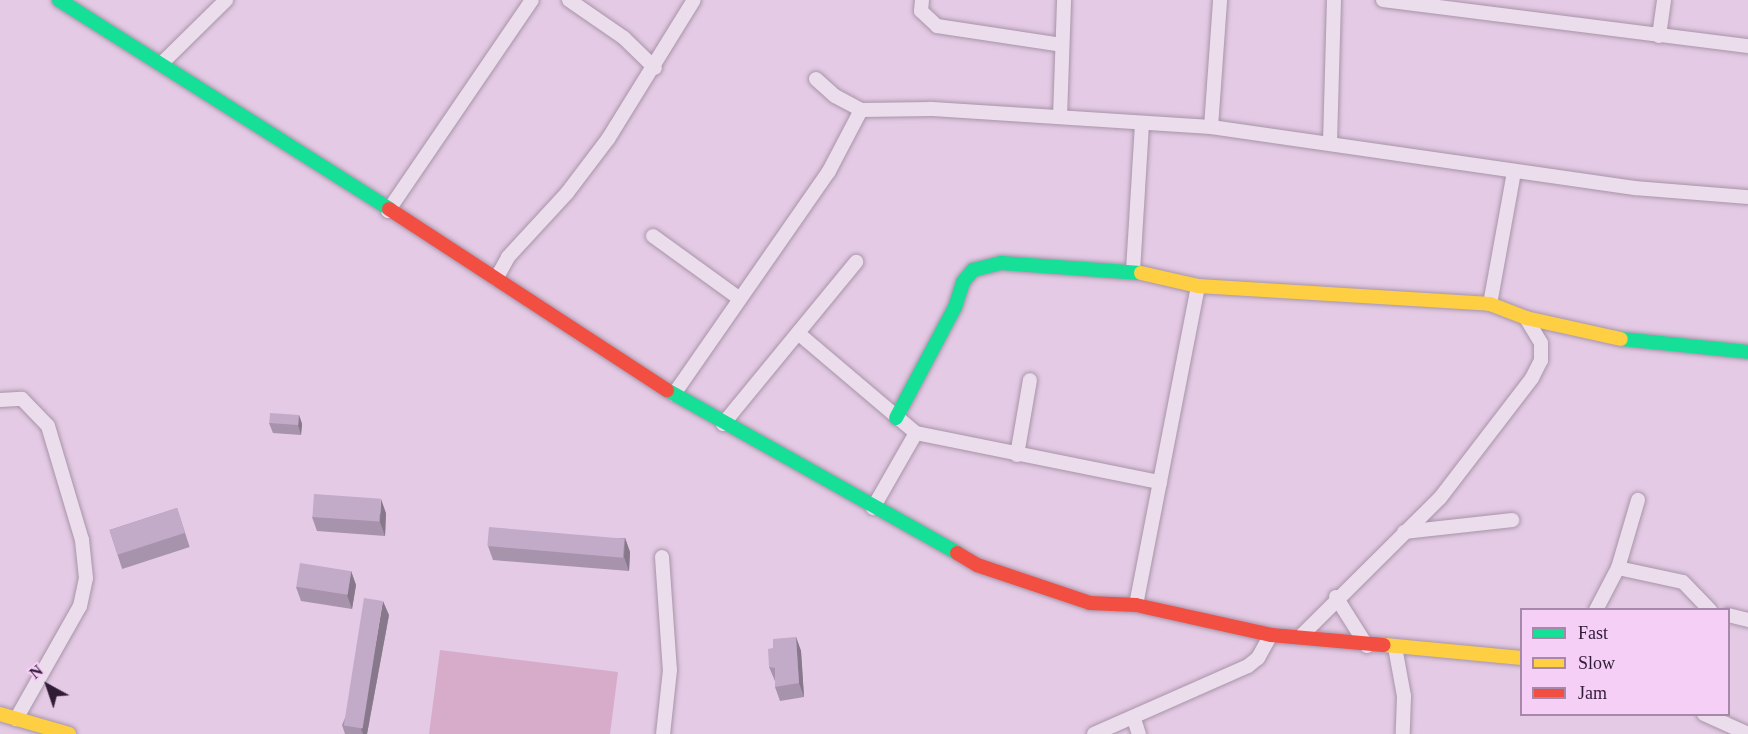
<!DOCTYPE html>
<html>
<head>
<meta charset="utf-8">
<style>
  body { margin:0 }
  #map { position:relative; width:1748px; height:734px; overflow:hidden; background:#e4cae4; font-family:"Times New Roman",serif }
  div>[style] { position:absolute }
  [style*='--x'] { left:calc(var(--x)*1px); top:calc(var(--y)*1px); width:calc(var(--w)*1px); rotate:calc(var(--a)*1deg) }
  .green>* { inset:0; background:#d7accb }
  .roads { filter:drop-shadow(0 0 2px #a794a9) drop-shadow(0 0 2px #a794a9) }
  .street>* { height:14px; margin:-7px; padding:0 7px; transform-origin:7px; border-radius:7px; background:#ecddec }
  .fast>* { height:14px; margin:-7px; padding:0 7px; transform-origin:7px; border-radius:7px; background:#16e098 }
  .slow>* { height:14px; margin:-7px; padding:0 7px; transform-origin:7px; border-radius:7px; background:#ffcf43 }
  .jam>* { height:14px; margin:-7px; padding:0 7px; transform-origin:7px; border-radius:7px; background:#f24e42 }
  .wall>* { inset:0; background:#a793ac; transform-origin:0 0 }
  .shaded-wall>* { inset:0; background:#88788c }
  .building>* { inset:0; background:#c2abc8; transform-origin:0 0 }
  span { translate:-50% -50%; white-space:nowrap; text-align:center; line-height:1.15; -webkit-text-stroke:4.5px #f6cff6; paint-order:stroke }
  .legend { position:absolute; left:1520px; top:608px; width:210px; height:108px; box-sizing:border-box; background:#f6cff6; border:2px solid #a787aa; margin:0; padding:8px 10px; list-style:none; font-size:18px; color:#311c38 }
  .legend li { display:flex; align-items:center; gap:12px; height:30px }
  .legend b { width:30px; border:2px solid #a787aa }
  .north { position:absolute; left:18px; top:656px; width:60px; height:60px; -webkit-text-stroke:4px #f6cff6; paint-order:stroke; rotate:320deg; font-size:16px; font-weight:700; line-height:24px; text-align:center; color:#311c38 }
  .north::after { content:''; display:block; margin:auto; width:21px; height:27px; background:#311c38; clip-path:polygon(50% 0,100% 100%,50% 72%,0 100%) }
</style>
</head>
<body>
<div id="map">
  <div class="green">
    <div style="clip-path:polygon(440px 650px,618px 672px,610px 734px,429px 734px)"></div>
  </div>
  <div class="roads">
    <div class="street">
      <div style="--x:569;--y:0;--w:67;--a:34.6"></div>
      <div style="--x:624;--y:38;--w:43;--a:44.1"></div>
      <div style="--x:922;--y:0;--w:11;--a:95"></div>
      <div style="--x:921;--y:11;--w:22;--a:43"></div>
      <div style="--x:937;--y:26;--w:126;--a:8.6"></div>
      <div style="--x:1383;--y:0;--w:368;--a:7.2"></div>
      <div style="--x:1659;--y:36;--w:36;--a:-82"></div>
      <div style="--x:162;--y:63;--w:90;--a:-44.5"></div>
      <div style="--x:816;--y:79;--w:25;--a:42"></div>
      <div style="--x:835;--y:96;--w:30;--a:28"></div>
      <div style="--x:861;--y:110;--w:71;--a:-0.8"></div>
      <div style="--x:932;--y:109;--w:280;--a:3.7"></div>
      <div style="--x:1211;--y:127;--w:428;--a:8.2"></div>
      <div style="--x:1635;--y:188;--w:113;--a:4.6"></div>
      <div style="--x:1060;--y:117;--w:117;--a:-88"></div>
      <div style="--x:1211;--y:127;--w:127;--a:-85.9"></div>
      <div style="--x:1330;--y:143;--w:143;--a:-88.4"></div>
      <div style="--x:388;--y:211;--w:255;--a:-55.7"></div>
      <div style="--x:653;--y:236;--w:107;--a:35.9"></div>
      <div style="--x:1133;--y:271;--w:148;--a:-86.5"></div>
      <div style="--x:496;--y:279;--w:25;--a:-61"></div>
      <div style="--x:508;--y:257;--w:87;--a:-47.3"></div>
      <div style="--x:567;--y:193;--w:68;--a:-52.8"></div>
      <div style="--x:608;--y:139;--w:163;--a:-58.3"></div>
      <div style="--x:1490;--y:304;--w:134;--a:-79.7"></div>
      <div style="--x:798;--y:333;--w:155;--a:40.3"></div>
      <div style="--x:916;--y:433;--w:249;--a:11.4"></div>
      <div style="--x:674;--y:394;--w:272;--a:-55.2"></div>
      <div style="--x:829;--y:171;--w:69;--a:-62.3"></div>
      <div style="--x:0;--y:400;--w:22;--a:-3"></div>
      <div style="--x:22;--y:399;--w:37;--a:46"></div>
      <div style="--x:48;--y:426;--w:119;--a:73.4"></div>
      <div style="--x:82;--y:540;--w:38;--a:84"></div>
      <div style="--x:86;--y:578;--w:29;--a:102"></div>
      <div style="--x:80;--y:606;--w:130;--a:119.5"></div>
      <div style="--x:723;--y:424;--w:210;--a:-50.6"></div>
      <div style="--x:1017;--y:455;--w:76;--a:-80.2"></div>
      <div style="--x:873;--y:508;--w:86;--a:-60.2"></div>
      <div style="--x:1404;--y:532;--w:109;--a:-6.3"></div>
      <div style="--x:662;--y:557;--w:113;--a:86"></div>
      <div style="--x:670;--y:670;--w:64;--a:96.2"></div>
      <div style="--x:1618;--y:568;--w:66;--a:12.2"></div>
      <div style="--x:1683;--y:582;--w:39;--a:46"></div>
      <div style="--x:1336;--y:597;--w:58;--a:57.7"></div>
      <div style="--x:1136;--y:605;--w:325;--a:-79"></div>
      <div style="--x:1596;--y:610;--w:47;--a:-62.4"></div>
      <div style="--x:1618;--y:568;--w:71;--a:-73.6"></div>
      <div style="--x:1728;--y:615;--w:21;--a:14"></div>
      <div style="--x:1302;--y:635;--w:194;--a:-44.8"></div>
      <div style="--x:1440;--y:498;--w:151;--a:-52.5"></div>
      <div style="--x:1532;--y:378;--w:20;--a:-63"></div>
      <div style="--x:1541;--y:360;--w:17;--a:-90"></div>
      <div style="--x:1541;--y:343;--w:29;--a:-121"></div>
      <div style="--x:1395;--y:647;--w:50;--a:79.6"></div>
      <div style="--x:1404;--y:696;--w:38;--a:92"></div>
      <div style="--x:1704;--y:714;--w:48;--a:24.4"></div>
      <div style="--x:1134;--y:719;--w:16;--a:72"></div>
      <div style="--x:1094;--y:734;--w:168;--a:-23.8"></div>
      <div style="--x:1248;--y:666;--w:13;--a:-39"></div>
      <div style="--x:1258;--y:658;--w:26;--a:-61"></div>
    </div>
    <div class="fast">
      <div style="--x:59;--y:0;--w:391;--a:32.3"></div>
      <div style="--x:1621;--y:339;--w:128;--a:5.8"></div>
      <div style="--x:667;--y:390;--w:333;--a:29.3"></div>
      <div style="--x:896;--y:418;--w:126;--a:-62"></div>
      <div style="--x:955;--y:307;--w:26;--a:-72"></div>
      <div style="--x:963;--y:282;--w:16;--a:-50"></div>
      <div style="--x:973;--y:270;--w:29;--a:-14"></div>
      <div style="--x:1001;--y:263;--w:140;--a:4.1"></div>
    </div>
    <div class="slow">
      <div style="--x:1141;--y:273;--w:58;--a:12.8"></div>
      <div style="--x:1198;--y:286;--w:293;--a:3.5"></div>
      <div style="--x:1490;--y:304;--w:39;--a:21"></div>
      <div style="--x:1526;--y:318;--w:97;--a:12.5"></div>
      <div style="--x:1384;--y:645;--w:139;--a:5.4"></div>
      <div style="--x:0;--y:714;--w:72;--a:16.2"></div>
    </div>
    <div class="jam">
      <div style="--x:389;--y:209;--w:332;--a:33.1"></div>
      <div style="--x:957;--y:553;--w:23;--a:31"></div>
      <div style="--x:977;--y:565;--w:119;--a:18.6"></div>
      <div style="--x:1090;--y:603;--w:46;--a:2.5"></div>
      <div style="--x:1136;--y:605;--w:138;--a:12.5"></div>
      <div style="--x:1271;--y:635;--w:113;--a:5.1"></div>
    </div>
  </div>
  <div class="wall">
    <div style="clip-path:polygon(299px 415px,302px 424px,301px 435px,273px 433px,269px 423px)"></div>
    <div style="left:177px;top:508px;width:41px;height:71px;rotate:72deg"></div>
    <div style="clip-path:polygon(386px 513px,385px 536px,317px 531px,312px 517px)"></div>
    <div style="clip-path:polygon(625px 538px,630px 552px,629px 571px,493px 560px,488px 546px)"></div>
    <div style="clip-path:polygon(351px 571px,356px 585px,352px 609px,301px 601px,296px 587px)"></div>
    <div style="clip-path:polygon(389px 615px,367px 734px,345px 734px,342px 725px)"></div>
    <div style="clip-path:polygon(796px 637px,801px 651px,804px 697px,780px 701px,775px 687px,775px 681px,769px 667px)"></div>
  </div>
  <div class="shaded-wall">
    <div style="clip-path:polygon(299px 415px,302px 424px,301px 435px,298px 425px)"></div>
    <div style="clip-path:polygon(381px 499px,386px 513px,385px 536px,380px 522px)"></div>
    <div style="clip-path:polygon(625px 538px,630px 552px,629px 571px,624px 557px)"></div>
    <div style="clip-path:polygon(351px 571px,356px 585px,352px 609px,347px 595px)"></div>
    <div style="clip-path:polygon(383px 601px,389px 615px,367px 734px,363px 734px,361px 729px)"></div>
    <div style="clip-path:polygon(796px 637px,801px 651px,804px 697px,799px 683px)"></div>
  </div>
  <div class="building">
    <div style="left:270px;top:413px;width:29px;height:10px;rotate:4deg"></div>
    <div style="left:314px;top:494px;width:67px;height:23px;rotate:4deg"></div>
    <div style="left:177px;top:508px;width:26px;height:71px;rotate:72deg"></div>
    <div style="left:489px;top:527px;width:136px;height:19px;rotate:5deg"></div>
    <div style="left:300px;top:563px;width:52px;height:24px;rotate:9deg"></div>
    <div style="left:364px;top:598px;width:19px;height:129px;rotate:9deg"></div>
    <div style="clip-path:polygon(796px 637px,799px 683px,775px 687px,775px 668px,769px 667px,768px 649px,773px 648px,773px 639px)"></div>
  </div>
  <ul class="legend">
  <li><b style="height:8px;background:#16e098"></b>Fast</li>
  <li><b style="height:8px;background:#ffcf43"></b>Slow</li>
  <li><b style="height:8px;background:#f24e42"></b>Jam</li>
  </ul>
  <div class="north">N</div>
</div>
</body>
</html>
